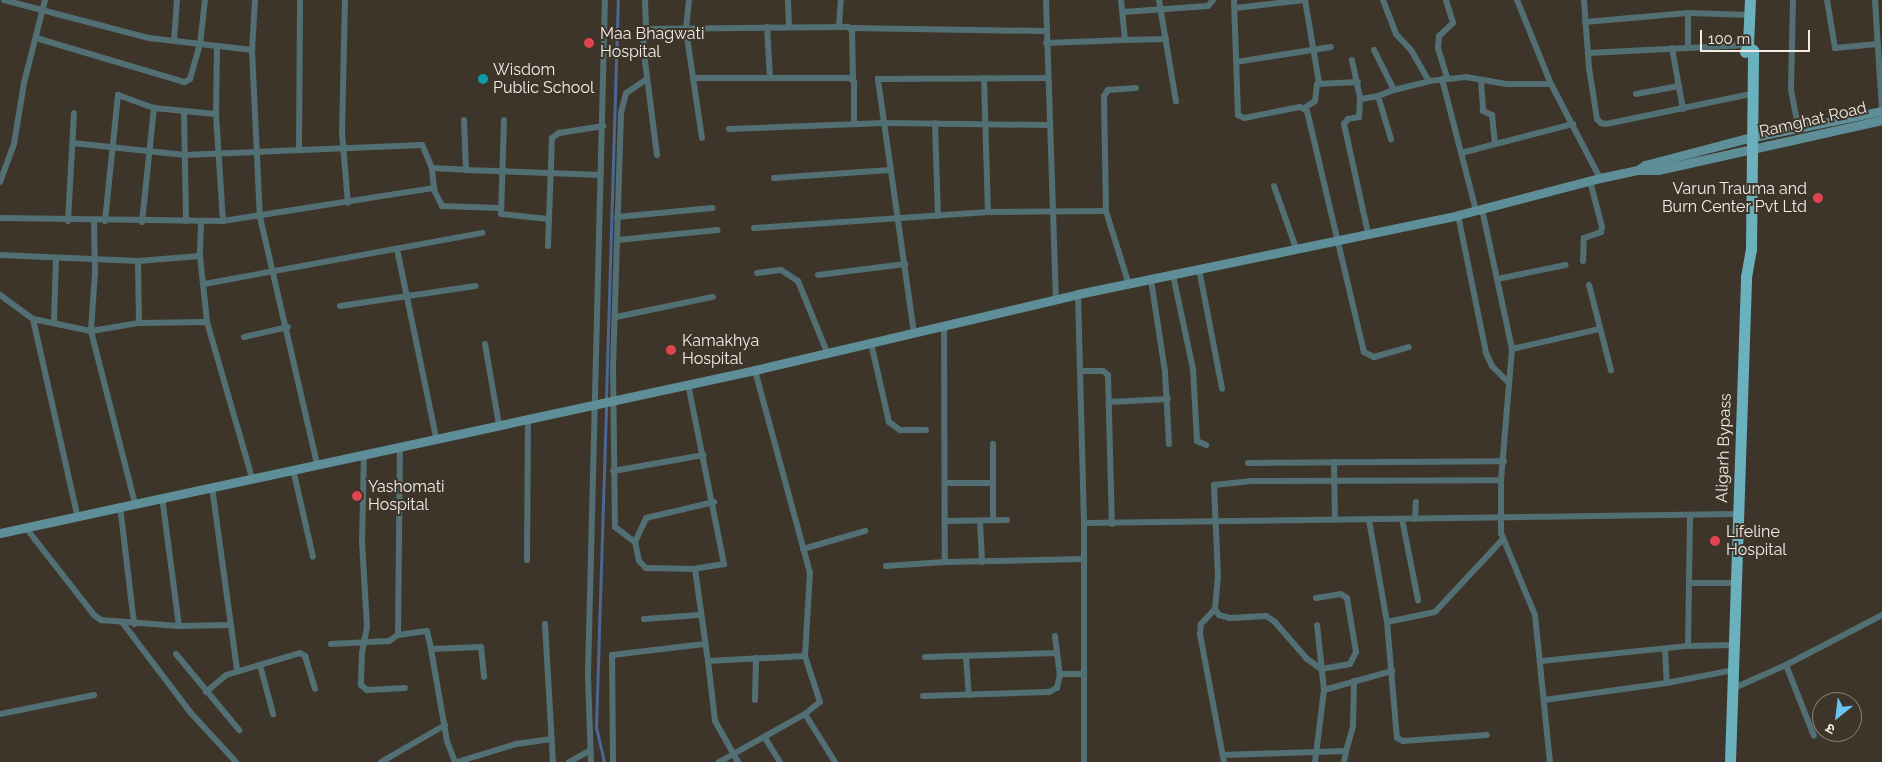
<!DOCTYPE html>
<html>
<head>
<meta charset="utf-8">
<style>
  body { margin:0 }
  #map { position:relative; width:1882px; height:762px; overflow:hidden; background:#3e352a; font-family:Raleway,"Noto Sans Devanagari",sans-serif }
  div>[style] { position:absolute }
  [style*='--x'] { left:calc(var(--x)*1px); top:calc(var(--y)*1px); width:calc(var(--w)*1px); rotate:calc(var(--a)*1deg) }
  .stream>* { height:2.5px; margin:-1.25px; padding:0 1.25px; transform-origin:1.25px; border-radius:1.25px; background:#4a6893 }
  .minor>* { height:6px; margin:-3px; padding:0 3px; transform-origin:3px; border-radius:3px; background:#526f74 }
  .secondary>* { height:9px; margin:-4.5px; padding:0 4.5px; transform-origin:4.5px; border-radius:4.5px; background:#5e8e97 }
  .trunk>* { height:11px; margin:-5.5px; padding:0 5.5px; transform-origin:5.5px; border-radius:5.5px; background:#6ab1bd }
  .dots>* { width:14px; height:14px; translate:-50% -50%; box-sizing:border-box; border:2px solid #3e352a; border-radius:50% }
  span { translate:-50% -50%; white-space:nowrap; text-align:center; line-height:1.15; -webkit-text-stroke:4px #3e352a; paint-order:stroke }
  .poi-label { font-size:16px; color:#f3ede6 }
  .left { translate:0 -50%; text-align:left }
  .right { translate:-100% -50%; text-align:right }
  .street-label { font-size:16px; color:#f3ede6 }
  .north { position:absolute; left:1812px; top:692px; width:50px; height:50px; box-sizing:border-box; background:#3e352a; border:1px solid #867f75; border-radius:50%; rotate:209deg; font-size:14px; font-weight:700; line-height:20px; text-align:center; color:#f3ede6 }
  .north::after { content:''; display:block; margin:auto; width:18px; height:22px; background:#6bc3f2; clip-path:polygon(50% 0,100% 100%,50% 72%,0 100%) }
  .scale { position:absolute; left:1700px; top:30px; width:110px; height:22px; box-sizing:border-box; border:2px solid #f3ede6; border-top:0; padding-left:6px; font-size:15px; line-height:18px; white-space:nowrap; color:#f3ede6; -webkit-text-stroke:4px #3e352a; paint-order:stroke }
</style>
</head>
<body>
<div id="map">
  <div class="stream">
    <div style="--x:606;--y:399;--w:399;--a:-88.3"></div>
    <div style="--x:604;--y:762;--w:36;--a:-103"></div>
    <div style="--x:596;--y:727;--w:323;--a:-88.2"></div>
  </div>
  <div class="minor">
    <div style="--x:4;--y:0;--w:150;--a:14.7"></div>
    <div style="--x:149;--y:38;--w:104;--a:6.6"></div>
    <div style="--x:255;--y:0;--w:50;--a:93.4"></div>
    <div style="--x:252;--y:50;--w:167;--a:87.3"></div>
    <div style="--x:260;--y:217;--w:253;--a:77"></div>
    <div style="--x:345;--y:0;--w:132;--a:91.3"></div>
    <div style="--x:342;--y:132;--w:71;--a:85.2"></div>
    <div style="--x:645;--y:0;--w:29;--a:88"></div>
    <div style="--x:689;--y:0;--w:30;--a:96"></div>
    <div style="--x:686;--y:30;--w:109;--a:81.6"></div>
    <div style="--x:788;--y:0;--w:27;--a:88"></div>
    <div style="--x:1046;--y:0;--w:301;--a:88.1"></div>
    <div style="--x:1159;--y:0;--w:103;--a:80.5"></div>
    <div style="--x:1234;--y:0;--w:115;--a:88"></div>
    <div style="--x:1238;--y:115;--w:7;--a:27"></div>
    <div style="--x:1244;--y:118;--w:57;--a:-11.1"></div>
    <div style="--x:1300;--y:107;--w:8;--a:30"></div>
    <div style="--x:1307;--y:111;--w:248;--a:76.7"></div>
    <div style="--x:1364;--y:352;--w:11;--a:27"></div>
    <div style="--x:1374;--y:357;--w:36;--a:-16"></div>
    <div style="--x:1305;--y:0;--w:84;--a:80.4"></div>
    <div style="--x:1383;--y:0;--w:36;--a:69"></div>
    <div style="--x:1396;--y:34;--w:22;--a:47"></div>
    <div style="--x:1411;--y:50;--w:36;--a:60"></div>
    <div style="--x:1429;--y:81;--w:37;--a:-6"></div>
    <div style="--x:1466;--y:77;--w:41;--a:9.9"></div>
    <div style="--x:1506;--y:84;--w:45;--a:0"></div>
    <div style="--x:1446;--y:0;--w:24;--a:73"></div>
    <div style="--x:1453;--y:23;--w:19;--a:137"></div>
    <div style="--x:1439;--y:36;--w:12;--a:95"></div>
    <div style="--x:1438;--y:48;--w:31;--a:73"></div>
    <div style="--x:1517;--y:0;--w:91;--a:68"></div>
    <div style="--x:1551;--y:84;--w:106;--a:62.5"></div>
    <div style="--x:1584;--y:0;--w:68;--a:85.8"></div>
    <div style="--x:1589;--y:68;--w:52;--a:81.1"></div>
    <div style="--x:1597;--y:119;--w:6;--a:45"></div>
    <div style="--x:1601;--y:123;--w:5;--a:11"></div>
    <div style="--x:1606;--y:124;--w:143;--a:-11.7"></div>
    <div style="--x:1793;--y:0;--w:90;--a:91.3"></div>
    <div style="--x:1791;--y:90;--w:42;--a:79"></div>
    <div style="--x:1827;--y:0;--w:49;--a:80.5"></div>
    <div style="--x:1835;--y:48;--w:43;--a:-5.3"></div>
    <div style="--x:1875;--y:0;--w:111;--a:86.4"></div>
    <div style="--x:1235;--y:8;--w:70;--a:-6.5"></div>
    <div style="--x:1123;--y:12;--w:85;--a:-4"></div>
    <div style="--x:1208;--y:6;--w:8;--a:-50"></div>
    <div style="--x:1585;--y:22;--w:103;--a:-5"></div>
    <div style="--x:839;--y:26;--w:26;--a:-86"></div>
    <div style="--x:767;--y:27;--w:51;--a:86.6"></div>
    <div style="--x:850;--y:28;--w:195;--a:0.9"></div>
    <div style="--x:36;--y:38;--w:155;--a:16.5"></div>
    <div style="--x:185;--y:82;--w:6;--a:-31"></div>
    <div style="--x:190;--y:79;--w:35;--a:-74"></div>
    <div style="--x:200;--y:45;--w:45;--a:-83.7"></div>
    <div style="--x:1125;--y:40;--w:41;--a:-1.4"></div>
    <div style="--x:174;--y:41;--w:41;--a:-85.8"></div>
    <div style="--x:1046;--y:43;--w:79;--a:-2.2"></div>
    <div style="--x:1125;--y:40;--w:40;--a:-95.7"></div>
    <div style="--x:217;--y:46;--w:68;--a:90.8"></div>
    <div style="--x:216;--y:114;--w:107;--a:86.3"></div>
    <div style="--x:1688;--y:47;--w:34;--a:-90"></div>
    <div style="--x:1688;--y:13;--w:62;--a:1.8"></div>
    <div style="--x:1672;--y:48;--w:62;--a:79.8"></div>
    <div style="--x:1374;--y:50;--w:45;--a:63.4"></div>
    <div style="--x:1394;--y:90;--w:36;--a:-14"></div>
    <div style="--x:1588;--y:53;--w:160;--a:-2.9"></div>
    <div style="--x:1352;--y:60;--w:40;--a:78"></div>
    <div style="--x:1360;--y:99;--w:18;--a:-9"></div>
    <div style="--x:1378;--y:96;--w:45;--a:73.2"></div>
    <div style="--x:1236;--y:62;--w:96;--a:-9"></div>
    <div style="--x:694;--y:78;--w:156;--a:0"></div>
    <div style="--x:850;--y:78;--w:6;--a:45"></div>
    <div style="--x:854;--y:82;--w:42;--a:90"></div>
    <div style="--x:984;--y:78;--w:134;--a:88.3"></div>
    <div style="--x:988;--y:212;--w:118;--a:-0.5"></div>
    <div style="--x:647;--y:79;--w:25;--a:146"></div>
    <div style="--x:626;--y:93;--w:21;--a:104"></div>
    <div style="--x:621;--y:113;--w:252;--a:91.8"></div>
    <div style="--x:613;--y:365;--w:162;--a:89.3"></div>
    <div style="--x:615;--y:527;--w:25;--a:37"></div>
    <div style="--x:635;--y:542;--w:19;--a:78"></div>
    <div style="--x:639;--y:561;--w:10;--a:45"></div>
    <div style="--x:646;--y:568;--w:49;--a:1.2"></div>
    <div style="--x:695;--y:569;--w:93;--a:82"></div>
    <div style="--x:708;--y:661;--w:97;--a:-3"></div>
    <div style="--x:1442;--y:79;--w:135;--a:75.5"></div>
    <div style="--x:1481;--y:80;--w:31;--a:86"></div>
    <div style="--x:1483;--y:111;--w:10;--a:24"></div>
    <div style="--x:1492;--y:115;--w:29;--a:84"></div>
    <div style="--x:1636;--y:94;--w:44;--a:-10.5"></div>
    <div style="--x:1378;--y:96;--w:17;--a:-21"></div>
    <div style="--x:1360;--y:99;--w:18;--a:93"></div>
    <div style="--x:1359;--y:117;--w:11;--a:170"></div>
    <div style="--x:1348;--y:119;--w:6;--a:129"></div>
    <div style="--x:1344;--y:124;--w:112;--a:77.6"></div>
    <div style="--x:1304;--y:108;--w:13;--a:-32"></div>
    <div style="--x:1315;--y:101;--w:17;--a:-83"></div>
    <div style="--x:1317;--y:84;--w:41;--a:-2.8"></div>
    <div style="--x:184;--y:113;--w:108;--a:88.9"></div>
    <div style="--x:464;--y:120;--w:50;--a:87.7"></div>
    <div style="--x:466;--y:170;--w:135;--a:2.1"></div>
    <div style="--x:504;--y:120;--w:94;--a:91.8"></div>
    <div style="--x:501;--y:214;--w:48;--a:5.9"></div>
    <div style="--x:935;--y:123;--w:93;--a:88.2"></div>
    <div style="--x:729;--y:129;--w:155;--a:-2.2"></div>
    <div style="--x:884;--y:123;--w:165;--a:0.7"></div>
    <div style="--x:299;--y:149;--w:149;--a:-89.6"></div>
    <div style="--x:1461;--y:153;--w:116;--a:-14.5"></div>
    <div style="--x:657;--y:155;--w:110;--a:-97.3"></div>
    <div style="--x:643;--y:46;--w:17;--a:-80"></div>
    <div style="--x:646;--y:29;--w:202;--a:-0.6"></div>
    <div style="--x:848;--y:27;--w:6;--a:45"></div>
    <div style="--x:852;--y:31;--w:49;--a:88.8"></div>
    <div style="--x:432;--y:168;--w:34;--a:3"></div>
    <div style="--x:774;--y:178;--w:116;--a:-3.9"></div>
    <div style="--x:0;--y:182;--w:40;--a:-69.8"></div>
    <div style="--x:14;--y:144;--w:62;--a:-80.7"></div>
    <div style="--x:24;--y:83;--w:86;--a:-75.8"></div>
    <div style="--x:1274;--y:186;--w:66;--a:70.5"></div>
    <div style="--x:434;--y:190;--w:18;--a:63"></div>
    <div style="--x:442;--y:206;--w:58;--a:2"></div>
    <div style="--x:1482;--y:209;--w:143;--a:77.9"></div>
    <div style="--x:1512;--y:349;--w:89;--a:-12.9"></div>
    <div style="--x:1458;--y:215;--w:141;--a:78.5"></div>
    <div style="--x:1486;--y:353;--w:14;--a:65"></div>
    <div style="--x:1492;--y:366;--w:23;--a:45"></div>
    <div style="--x:617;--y:217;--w:96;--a:-5.4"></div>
    <div style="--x:0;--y:218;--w:223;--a:0.8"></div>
    <div style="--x:223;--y:221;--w:214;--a:-8.9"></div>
    <div style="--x:434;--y:188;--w:20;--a:-96"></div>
    <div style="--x:432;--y:168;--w:25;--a:-113"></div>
    <div style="--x:422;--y:145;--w:237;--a:177.6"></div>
    <div style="--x:185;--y:155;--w:113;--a:-173.9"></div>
    <div style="--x:68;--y:221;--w:108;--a:-86.8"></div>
    <div style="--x:94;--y:221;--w:51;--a:88.9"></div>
    <div style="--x:95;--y:272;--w:59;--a:93.9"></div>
    <div style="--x:91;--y:331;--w:178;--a:75.7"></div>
    <div style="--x:105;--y:221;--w:127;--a:-84.1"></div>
    <div style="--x:118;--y:95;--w:38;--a:20"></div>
    <div style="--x:154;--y:108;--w:62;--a:5.5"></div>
    <div style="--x:142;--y:222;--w:115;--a:-84"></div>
    <div style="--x:201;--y:222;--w:34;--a:92"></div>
    <div style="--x:200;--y:256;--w:66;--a:83.9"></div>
    <div style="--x:207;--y:322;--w:162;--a:73.9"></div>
    <div style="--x:754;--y:228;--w:235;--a:-3.9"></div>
    <div style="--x:617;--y:240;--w:101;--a:-5.7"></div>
    <div style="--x:548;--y:246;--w:108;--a:-87.9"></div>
    <div style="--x:552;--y:138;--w:9;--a:-36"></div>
    <div style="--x:559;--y:133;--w:45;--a:-9"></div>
    <div style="--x:397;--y:249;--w:193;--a:78.3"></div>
    <div style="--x:0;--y:255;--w:138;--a:2.5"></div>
    <div style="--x:138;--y:261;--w:62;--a:-4.6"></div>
    <div style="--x:138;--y:261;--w:62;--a:89.1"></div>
    <div style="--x:1583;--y:261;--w:23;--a:-88"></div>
    <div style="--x:1584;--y:238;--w:18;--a:-19"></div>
    <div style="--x:1601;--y:232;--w:5;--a:-79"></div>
    <div style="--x:1602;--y:227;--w:48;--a:-104.6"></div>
    <div style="--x:1199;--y:269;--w:122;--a:79.1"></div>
    <div style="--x:757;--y:273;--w:24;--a:-7"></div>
    <div style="--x:781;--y:270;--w:20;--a:33"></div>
    <div style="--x:798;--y:281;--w:77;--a:67.8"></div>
    <div style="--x:818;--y:275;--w:88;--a:-7.2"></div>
    <div style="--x:1173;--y:275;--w:96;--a:78"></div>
    <div style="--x:1193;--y:369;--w:72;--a:86.8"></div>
    <div style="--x:1197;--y:441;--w:10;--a:24"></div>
    <div style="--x:1497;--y:279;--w:70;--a:-11.5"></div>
    <div style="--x:1151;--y:280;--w:93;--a:81.3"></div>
    <div style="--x:1165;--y:372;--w:72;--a:86.8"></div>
    <div style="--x:204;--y:284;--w:283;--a:-10.4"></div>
    <div style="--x:1129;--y:285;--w:77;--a:-107.3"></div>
    <div style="--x:1106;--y:211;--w:115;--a:-91"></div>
    <div style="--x:1104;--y:96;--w:7;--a:-56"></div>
    <div style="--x:1108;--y:90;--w:28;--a:-4"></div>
    <div style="--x:1589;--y:285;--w:88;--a:75.5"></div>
    <div style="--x:1078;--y:294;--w:229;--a:88.5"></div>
    <div style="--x:1084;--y:523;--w:239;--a:90"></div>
    <div style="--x:0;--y:295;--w:41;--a:36"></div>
    <div style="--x:33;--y:319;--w:200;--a:77.3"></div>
    <div style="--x:340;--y:306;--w:137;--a:-8.4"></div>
    <div style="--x:616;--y:317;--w:99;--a:-11.7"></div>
    <div style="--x:33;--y:319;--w:59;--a:11.7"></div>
    <div style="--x:91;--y:331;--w:49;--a:-9.5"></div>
    <div style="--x:139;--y:323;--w:68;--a:-0.8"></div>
    <div style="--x:54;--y:322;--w:64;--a:-88.2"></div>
    <div style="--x:944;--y:327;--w:235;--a:89.8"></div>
    <div style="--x:914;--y:333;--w:257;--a:-98.1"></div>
    <div style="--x:878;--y:79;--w:169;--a:-0.3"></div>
    <div style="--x:244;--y:337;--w:45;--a:-12.8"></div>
    <div style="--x:871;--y:343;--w:81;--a:77.2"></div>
    <div style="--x:889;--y:422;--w:14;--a:36"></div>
    <div style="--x:900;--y:430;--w:26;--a:0"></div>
    <div style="--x:485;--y:344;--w:82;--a:80.2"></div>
    <div style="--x:1512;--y:349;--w:131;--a:94.8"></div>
    <div style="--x:1501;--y:480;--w:53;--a:90"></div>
    <div style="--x:1501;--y:533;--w:89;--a:67.5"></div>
    <div style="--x:1535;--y:615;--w:148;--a:84.2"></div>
    <div style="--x:1080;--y:371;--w:23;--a:0"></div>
    <div style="--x:1103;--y:371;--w:6;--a:39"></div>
    <div style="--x:1108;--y:375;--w:149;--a:88.5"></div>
    <div style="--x:688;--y:384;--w:184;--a:78.7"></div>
    <div style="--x:724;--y:564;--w:30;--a:171"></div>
    <div style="--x:1109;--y:402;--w:59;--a:-2.9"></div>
    <div style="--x:364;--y:454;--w:88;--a:91.3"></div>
    <div style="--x:362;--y:542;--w:85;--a:86.6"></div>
    <div style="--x:367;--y:627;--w:25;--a:101"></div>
    <div style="--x:362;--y:652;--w:33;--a:92"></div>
    <div style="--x:361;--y:685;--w:8;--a:40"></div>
    <div style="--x:367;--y:690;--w:38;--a:-3"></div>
    <div style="--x:1334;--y:462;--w:58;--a:89"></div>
    <div style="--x:1248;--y:463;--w:256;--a:-0.4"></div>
    <div style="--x:293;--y:469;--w:90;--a:77.2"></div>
    <div style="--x:613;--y:471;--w:92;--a:-10"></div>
    <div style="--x:945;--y:483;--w:48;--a:0"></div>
    <div style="--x:212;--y:487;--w:185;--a:82.2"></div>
    <div style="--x:162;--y:497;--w:130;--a:82.5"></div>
    <div style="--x:120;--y:506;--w:119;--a:83.2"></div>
    <div style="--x:1402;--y:519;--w:83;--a:78.8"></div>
    <div style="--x:1415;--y:519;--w:17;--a:-87"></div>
    <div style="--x:993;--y:520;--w:76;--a:-90"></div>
    <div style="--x:1369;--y:520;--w:104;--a:80"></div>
    <div style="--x:1387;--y:622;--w:116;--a:85.1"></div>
    <div style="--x:1397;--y:738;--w:7;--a:27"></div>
    <div style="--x:1403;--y:741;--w:84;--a:-4.1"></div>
    <div style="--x:945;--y:521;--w:62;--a:-0.9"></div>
    <div style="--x:980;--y:521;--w:41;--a:87.2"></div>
    <div style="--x:1084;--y:523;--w:654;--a:-0.79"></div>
    <div style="--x:26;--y:528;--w:110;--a:52"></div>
    <div style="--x:94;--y:615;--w:9;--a:36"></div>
    <div style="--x:101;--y:620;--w:78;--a:4.4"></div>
    <div style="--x:179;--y:626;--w:50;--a:-1.1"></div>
    <div style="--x:635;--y:542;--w:26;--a:-65"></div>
    <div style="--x:646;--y:518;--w:70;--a:-13.2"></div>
    <div style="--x:803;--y:549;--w:65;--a:-16.2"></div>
    <div style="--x:527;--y:560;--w:141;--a:-89.6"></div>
    <div style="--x:886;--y:566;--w:59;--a:-3.9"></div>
    <div style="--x:945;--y:562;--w:138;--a:-1.2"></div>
    <div style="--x:1690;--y:583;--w:46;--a:0"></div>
    <div style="--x:1316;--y:598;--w:25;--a:-9"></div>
    <div style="--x:1341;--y:594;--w:7;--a:34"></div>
    <div style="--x:1347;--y:598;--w:55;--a:80.5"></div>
    <div style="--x:1356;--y:652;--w:13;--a:117"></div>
    <div style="--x:1350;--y:664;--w:29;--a:170"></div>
    <div style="--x:1321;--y:669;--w:17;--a:-144"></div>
    <div style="--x:1307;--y:659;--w:49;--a:-130.9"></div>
    <div style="--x:1275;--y:622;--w:11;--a:-146"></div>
    <div style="--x:1266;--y:616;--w:36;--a:177"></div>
    <div style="--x:1230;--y:618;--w:11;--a:-165"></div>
    <div style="--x:1219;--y:615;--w:7;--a:-124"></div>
    <div style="--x:1215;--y:609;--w:33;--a:-85"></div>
    <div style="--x:1218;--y:576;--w:91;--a:-92.5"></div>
    <div style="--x:1214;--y:485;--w:38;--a:-6"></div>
    <div style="--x:1252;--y:481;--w:249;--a:-0.2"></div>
    <div style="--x:1215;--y:609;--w:21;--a:133"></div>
    <div style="--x:1201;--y:624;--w:10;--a:96"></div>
    <div style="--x:1200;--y:634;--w:130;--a:79.4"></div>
    <div style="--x:644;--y:619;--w:55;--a:-4.2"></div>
    <div style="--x:122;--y:622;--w:113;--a:52.9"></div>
    <div style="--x:190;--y:712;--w:68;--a:47.4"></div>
    <div style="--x:1387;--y:622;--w:49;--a:-11.8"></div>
    <div style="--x:1435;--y:612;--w:100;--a:-47"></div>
    <div style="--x:545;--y:624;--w:138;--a:86.7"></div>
    <div style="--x:398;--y:635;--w:188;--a:-89.4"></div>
    <div style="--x:1055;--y:636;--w:38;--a:83"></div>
    <div style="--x:331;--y:644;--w:58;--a:-3"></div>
    <div style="--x:389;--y:641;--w:11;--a:-34"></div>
    <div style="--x:398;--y:635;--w:29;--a:-8"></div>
    <div style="--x:427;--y:631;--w:18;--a:77"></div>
    <div style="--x:1688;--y:646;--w:131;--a:-89.1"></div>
    <div style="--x:1665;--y:650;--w:33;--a:87"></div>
    <div style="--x:176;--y:654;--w:99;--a:50.3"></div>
    <div style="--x:966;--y:656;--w:39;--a:86"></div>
    <div style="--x:925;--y:657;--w:132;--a:-1.7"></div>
    <div style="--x:708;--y:661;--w:60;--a:83.3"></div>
    <div style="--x:715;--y:721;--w:47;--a:60.7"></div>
    <div style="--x:1542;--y:661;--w:147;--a:-5.9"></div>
    <div style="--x:1688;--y:646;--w:46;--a:-1.2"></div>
    <div style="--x:260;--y:665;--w:51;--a:75.1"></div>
    <div style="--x:1786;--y:665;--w:76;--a:68.5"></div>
    <div style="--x:1732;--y:689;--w:59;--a:-24"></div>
    <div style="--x:1786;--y:665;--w:108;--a:-27.5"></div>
    <div style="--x:1324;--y:690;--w:71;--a:-15.6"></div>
    <div style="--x:206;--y:692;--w:26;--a:-40"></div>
    <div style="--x:226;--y:675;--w:77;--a:-16.6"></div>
    <div style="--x:300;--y:653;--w:6;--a:31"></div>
    <div style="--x:305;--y:656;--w:34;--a:73"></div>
    <div style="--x:923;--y:696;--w:126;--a:-1.8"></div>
    <div style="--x:1049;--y:692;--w:9;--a:-27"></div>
    <div style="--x:1057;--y:688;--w:14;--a:-78"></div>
    <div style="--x:1060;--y:674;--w:24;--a:0"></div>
    <div style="--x:755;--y:700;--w:42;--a:-88.6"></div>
    <div style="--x:1544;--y:700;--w:124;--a:-7.9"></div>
    <div style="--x:1667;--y:683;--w:67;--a:-11.1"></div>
    <div style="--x:0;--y:714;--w:96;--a:-11.4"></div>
    <div style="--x:805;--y:714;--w:57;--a:58"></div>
    <div style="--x:765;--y:738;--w:28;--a:58"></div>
    <div style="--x:1346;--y:751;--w:26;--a:-74"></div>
    <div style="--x:1353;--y:726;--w:45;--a:-88.7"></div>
    <div style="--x:1223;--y:755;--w:123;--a:-1.9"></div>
    <div style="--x:1346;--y:751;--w:11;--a:100"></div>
    <div style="--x:381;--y:762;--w:74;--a:-30"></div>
    <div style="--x:455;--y:762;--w:22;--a:-111"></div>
    <div style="--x:447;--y:741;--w:93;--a:-99.9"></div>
    <div style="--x:431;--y:649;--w:50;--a:-2.3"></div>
    <div style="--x:481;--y:647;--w:30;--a:84"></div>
    <div style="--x:457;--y:762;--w:62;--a:-17"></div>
    <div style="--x:516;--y:744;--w:34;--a:-8"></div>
    <div style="--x:569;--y:762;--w:23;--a:-29"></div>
    <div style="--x:591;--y:762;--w:88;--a:-92"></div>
    <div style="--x:588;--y:674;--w:674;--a:-88.56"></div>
    <div style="--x:613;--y:762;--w:107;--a:-90.5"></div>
    <div style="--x:612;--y:655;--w:93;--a:-6.8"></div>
    <div style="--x:719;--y:762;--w:98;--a:-29.2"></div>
    <div style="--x:805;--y:714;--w:19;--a:-39"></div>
    <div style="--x:820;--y:702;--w:48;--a:-108.1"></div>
    <div style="--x:805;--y:656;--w:83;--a:-86.6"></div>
    <div style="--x:810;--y:573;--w:210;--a:-105.2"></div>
    <div style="--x:1315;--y:762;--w:73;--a:-82.9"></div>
    <div style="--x:1324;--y:690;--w:65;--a:-96.1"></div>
  </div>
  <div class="secondary">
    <div style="--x:1638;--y:170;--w:9;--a:-36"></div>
    <div style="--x:1645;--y:165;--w:102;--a:-14.7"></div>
    <div style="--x:1744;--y:139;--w:141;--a:-11.5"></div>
    <div style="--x:0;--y:533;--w:772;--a:-12.18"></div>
    <div style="--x:755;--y:370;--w:332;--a:-13.2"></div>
    <div style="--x:1078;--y:294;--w:388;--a:-11.7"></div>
    <div style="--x:1458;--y:215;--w:147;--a:-14.6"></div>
    <div style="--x:1600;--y:178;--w:39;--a:-12"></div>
    <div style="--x:1638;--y:170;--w:20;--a:0"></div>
    <div style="--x:1658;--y:170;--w:230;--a:-12.6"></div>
  </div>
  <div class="trunk">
    <div style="--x:1745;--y:52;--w:8;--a:-67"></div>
    <div style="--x:1748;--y:45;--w:45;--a:-87.5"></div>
    <div style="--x:1730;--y:762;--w:485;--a:-88.1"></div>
    <div style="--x:1746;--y:277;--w:28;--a:-80"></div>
    <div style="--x:1751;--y:249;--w:199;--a:-89.4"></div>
    <div style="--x:1753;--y:50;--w:6;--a:-149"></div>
  </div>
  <div class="dots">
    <div style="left:589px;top:43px;background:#e0444e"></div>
    <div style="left:483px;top:79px;background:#0f9aa8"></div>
    <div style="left:1818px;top:198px;background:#e0444e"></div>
    <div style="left:671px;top:350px;background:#e0444e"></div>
    <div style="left:357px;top:496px;background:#e0444e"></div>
    <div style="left:1715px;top:541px;background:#e0444e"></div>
  </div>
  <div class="poi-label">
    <span class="left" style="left:600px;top:43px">Maa Bhagwati<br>Hospital</span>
    <span class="left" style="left:493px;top:79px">Wisdom<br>Public School</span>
    <span class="right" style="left:1807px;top:198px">Varun Trauma and<br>Burn Center Pvt Ltd</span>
    <span class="left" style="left:682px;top:350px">Kamakhya<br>Hospital</span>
    <span class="left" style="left:368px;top:496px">Yashomati<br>Hospital</span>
    <span class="left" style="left:1726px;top:541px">Lifeline<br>Hospital</span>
  </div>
  <div class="street-label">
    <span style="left:1813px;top:120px;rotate:-13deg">Ramghat Road</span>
    <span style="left:1724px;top:448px;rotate:-88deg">Aligarh Bypass</span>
  </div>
  <div class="north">उ</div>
  <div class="scale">100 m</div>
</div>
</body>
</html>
